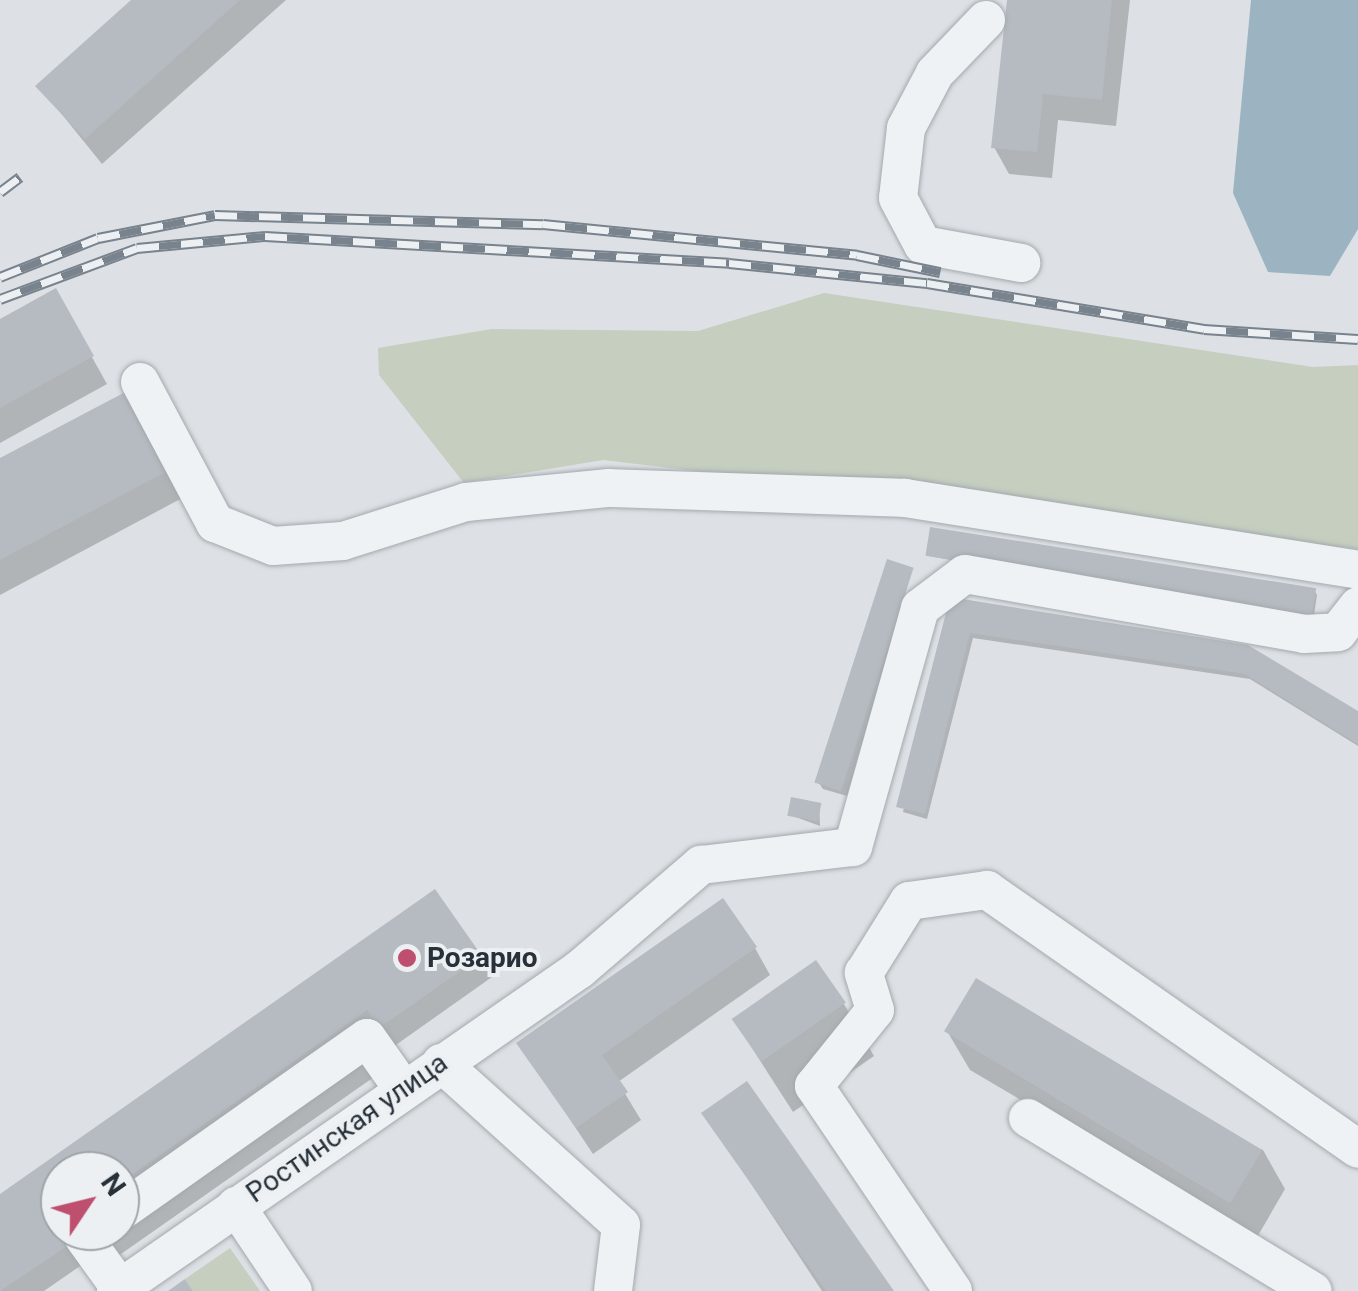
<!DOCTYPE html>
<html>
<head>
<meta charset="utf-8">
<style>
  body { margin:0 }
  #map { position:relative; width:1358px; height:1291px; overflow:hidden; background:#dde1e5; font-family:Roboto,sans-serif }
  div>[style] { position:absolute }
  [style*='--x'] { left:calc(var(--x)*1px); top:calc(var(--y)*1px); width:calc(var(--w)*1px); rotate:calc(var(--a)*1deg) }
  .green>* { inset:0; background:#c5cebf }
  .water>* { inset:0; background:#9cb3c2 }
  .shadow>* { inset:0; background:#0003 }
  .building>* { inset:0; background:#b5bbc1; transform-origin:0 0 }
  .roads { filter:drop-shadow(0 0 2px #a3a9ae) drop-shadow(0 0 2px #a3a9ae) }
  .minor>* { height:38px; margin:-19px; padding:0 19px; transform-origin:19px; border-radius:19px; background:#eff2f4 }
  .rail>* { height:11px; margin-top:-5.5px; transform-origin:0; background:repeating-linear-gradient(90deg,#ecf0f3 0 22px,#79838d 0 44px); box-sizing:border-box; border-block:2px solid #79838d }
  .dots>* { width:28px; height:28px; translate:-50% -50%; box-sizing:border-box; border:5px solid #ecf0f3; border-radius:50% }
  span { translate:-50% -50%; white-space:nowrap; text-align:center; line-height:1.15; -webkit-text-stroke:8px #ecf0f3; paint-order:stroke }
  .poi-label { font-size:28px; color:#28313a; font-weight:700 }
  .left { translate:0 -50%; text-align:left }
  .street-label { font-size:28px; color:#28313a }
  .north { position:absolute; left:40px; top:1151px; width:100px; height:100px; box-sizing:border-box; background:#ecf0f3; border:2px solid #9ea4a9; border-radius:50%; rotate:55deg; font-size:28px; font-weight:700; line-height:40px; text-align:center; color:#28313a }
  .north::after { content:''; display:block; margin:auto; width:35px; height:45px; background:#be4f6e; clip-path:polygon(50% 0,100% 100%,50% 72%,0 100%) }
</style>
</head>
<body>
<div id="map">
  <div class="green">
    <div style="clip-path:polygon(824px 293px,1313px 367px,1358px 365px,1358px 549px,603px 460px,464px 483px,379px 375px,378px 348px,492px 329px,698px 331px)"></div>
    <div style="clip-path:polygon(230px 1248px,260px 1291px,193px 1291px,185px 1279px)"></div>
  </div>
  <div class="water">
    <div style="clip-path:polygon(1251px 0,1358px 0,1358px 229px,1330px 276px,1268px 272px,1233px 193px)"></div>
  </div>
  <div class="shadow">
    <div style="clip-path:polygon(134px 0,286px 0,102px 164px,39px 86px)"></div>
    <div style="clip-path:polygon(1009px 0,1130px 0,1116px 126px,1058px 120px,1052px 178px,1009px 174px,994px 147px)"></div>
    <div style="clip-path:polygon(55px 291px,107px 384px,0 443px,0 322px)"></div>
    <div style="clip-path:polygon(146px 419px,186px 496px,0 595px,0 461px)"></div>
    <div style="clip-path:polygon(928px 556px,1314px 590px,1317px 595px,1313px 622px)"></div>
    <div style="clip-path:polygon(912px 570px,847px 796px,823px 789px,819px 783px)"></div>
    <div style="clip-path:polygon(952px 599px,1247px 647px,1358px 714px,1358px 746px,1250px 679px,973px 638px,927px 819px,903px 812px)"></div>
    <div style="clip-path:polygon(819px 805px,820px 826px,790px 815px)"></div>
    <div style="clip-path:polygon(evenodd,435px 892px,492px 977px,393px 1047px,371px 1023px,394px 1063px,91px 1275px,83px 1264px,44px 1291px,0 1291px,0 1197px,435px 892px,60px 1171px,120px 1171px,120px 1231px,60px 1231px,60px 1171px)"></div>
    <div style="clip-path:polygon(755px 948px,770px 975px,618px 1082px,641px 1120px,593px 1154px,519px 1043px)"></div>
    <div style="clip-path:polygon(844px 1004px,874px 1056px,793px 1112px,734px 1020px)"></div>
    <div style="clip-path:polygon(947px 1031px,1263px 1150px,1285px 1189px,1256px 1239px,970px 1070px)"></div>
    <div style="clip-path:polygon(705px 1114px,891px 1291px,822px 1291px)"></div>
  </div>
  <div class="building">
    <div style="clip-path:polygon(131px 0,240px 0,85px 139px,35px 86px)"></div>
    <div style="clip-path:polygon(1007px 0,1112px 0,1102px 100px,1043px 94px,1037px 152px,991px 148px)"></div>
    <div style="clip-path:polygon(56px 288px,94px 356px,0 408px,0 319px)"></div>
    <div style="clip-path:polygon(131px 389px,173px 468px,0 560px,0 458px)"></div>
    <div style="left:930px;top:527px;width:391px;height:29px;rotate:9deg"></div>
    <div style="left:887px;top:559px;width:28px;height:235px;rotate:18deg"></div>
    <div style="clip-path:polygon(950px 597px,1248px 645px,1358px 711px,1358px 744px,1245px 674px,970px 633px,925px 814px,896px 807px)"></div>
    <div style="left:791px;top:797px;width:31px;height:19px;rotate:11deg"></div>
    <div style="clip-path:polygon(435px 889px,482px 956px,379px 1028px,367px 1010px,120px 1183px,120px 1171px,60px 1171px,60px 1231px,72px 1243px,0 1291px,0 1194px)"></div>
    <div style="clip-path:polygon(723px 898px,757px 947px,602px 1055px,628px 1092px,576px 1128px,516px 1043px)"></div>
    <div style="left:816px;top:960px;width:52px;height:103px;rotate:55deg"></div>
    <div style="left:976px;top:978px;width:334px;height:62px;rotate:31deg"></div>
    <div style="clip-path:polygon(747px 1081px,794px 1148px,894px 1291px,826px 1291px,749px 1181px,701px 1113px)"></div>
    <div style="clip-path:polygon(185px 1279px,193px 1291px,168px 1291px)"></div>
  </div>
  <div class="roads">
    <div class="minor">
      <div style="--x:986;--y:20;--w:74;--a:133.9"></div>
      <div style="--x:935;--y:73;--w:62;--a:117.8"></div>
      <div style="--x:906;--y:128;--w:70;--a:96.5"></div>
      <div style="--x:898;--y:198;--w:53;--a:62"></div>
      <div style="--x:923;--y:245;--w:100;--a:10.4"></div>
      <div style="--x:140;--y:382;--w:160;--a:62"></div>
      <div style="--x:215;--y:523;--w:62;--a:21.6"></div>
      <div style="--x:273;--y:546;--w:70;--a:-4.1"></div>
      <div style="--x:343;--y:541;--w:129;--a:-17.6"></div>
      <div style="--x:466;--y:502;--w:144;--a:-5.6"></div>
      <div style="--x:609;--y:488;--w:296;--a:1.9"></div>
      <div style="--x:905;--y:498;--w:459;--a:9"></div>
      <div style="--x:441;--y:1063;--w:242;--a:42"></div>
      <div style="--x:621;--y:1225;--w:66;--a:96.9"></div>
      <div style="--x:1028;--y:1118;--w:333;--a:31.3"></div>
      <div style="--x:236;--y:1206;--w:102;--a:56.2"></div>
      <div style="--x:120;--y:1212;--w:302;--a:-35.2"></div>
      <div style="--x:367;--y:1038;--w:62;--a:54.8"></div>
      <div style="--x:93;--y:1231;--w:11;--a:142"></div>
      <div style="--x:84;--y:1238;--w:62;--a:54.2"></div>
      <div style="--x:116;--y:1291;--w:565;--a:-34.76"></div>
      <div style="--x:580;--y:969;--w:160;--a:-40.7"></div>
      <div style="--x:701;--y:865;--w:153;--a:-6.8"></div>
      <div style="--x:853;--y:847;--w:248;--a:-74.3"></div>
      <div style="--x:920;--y:608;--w:56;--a:-37.1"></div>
      <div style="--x:965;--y:574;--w:344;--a:10"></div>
      <div style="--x:1304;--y:634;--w:34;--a:-3"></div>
      <div style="--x:1338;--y:632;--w:33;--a:-52"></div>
      <div style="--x:953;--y:1291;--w:248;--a:-124.1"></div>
      <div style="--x:814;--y:1086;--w:97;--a:-51.2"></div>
      <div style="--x:875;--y:1010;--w:39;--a:-107"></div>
      <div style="--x:864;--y:973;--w:85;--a:-58"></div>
      <div style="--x:909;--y:901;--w:79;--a:-8"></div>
      <div style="--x:987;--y:890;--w:452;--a:34.9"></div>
    </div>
  </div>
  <div class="rail">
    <div style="--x:0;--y:192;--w:25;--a:-37"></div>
    <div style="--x:0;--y:277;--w:105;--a:-21.7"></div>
    <div style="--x:98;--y:238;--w:119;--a:-11.1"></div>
    <div style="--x:215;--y:215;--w:328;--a:1.6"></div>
    <div style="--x:543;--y:224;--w:316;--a:5.6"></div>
    <div style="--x:857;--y:255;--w:85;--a:11.6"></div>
    <div style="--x:0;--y:299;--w:146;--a:-20.4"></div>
    <div style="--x:137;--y:248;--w:129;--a:-5.4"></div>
    <div style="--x:265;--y:236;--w:465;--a:3.3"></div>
    <div style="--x:729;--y:263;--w:199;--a:5.8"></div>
    <div style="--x:927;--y:283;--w:281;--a:9.4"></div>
    <div style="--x:1204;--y:329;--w:154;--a:3.7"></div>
  </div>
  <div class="dots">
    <div style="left:407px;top:958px;background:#be4f6e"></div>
  </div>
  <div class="poi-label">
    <span class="left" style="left:427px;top:958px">Розарио</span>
  </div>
  <div class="street-label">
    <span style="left:347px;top:1128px;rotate:-35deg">Ростинская улица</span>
  </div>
  <div class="north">N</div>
</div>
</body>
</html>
